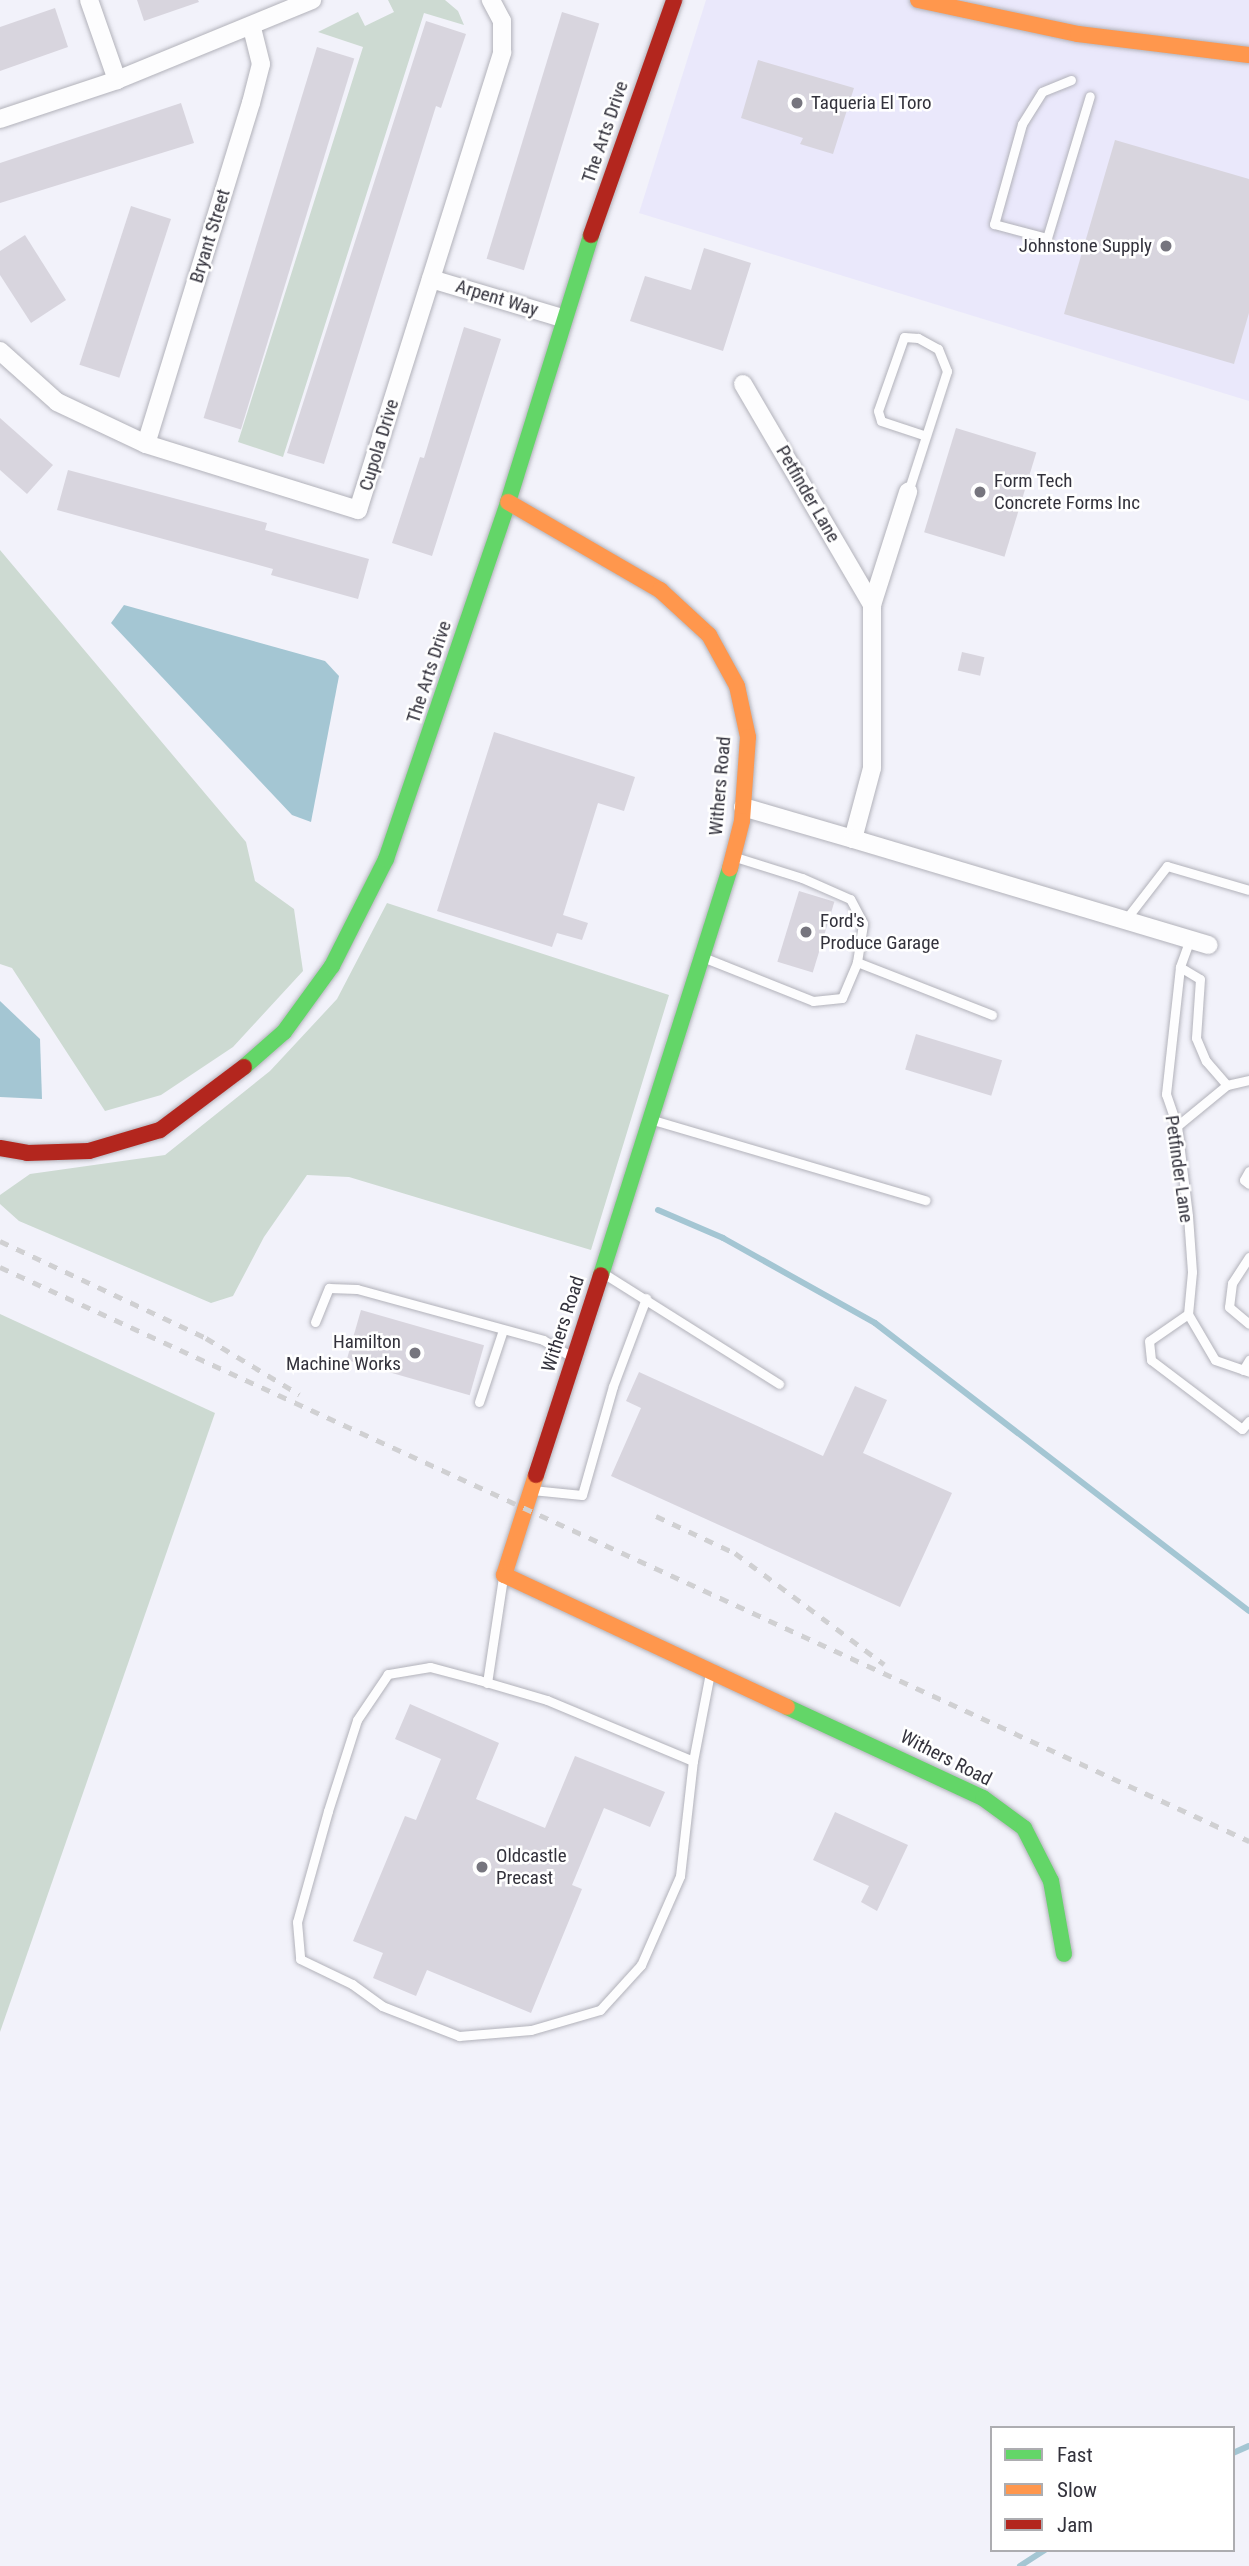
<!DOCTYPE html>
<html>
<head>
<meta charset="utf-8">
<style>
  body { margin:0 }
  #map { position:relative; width:1249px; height:2566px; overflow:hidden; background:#f2f2fa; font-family:"Roboto Condensed",sans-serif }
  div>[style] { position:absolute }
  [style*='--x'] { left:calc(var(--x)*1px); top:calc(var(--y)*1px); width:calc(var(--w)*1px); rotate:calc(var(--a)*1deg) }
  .built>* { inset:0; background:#eae8fb }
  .green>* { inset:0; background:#cddad2 }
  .water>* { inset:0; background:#a4c6d3 }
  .stream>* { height:6px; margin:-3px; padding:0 3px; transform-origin:3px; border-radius:3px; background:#a4c6d3 }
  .building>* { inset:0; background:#d8d5de; transform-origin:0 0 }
  .roads { filter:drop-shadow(0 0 2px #b2b2ba) drop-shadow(0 0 2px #b2b2ba) }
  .lane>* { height:9px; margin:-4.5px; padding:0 4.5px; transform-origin:4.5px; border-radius:4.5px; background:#fdfdfe }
  .street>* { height:18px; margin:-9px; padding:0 9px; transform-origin:9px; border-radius:9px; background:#fdfdfe }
  .fast>* { height:16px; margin:-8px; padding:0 8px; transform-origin:8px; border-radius:8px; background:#63d668 }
  .slow>* { height:16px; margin:-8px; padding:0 8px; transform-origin:8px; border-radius:8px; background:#ff974d }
  .jam>* { height:16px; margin:-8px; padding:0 8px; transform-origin:8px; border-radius:8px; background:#b3261e }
  .rail>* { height:5px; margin-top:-2.5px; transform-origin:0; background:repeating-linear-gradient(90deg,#d0d0d2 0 9px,transparent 0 18px) }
  .dots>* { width:19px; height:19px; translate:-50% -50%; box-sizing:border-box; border:4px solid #fff; border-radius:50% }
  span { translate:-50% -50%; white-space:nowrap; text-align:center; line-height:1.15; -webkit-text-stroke:5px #fff; paint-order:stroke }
  .poi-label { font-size:19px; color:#33323c }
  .left { translate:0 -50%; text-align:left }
  .right { translate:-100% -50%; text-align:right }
  .street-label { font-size:19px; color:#33323c }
  .legend { position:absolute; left:990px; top:2426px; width:245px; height:126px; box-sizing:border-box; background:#fff; border:2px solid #adadb1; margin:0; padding:9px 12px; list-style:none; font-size:21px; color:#33323c }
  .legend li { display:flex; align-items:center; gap:14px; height:35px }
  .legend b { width:35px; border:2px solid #adadb1 }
</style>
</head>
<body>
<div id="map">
  <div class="built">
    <div style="clip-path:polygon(706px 0,1249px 0,1249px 401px,639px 213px)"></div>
  </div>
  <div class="green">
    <div style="clip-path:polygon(388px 0,445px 0,458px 11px,464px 25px,424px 13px,283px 457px,238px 442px,363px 47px,318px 32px,358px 12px,365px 26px,394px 12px)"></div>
    <div style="clip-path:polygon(0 550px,246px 842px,255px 881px,294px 909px,303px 971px,233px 1047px,161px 1095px,105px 1111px,12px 968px,0 964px)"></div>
    <div style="clip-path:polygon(387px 903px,669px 995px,591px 1250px,349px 1177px,307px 1175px,264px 1237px,233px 1296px,211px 1303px,19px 1221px,0 1204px,0 1195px,30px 1174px,165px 1155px,270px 1071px,337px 999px)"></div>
    <div style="clip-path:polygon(0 1314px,215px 1413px,0 2032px)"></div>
  </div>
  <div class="water">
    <div style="clip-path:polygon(124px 605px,325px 661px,339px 676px,311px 822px,292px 815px,111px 623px)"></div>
    <div style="clip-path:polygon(0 1001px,40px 1039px,42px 1099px,0 1097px)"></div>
  </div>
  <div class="stream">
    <div style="--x:658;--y:1210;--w:71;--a:23.3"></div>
    <div style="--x:723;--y:1238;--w:174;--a:29.2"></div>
    <div style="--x:875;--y:1323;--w:472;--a:37.6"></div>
    <div style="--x:1233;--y:2453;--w:17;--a:-24"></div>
    <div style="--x:1020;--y:2566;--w:30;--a:-33"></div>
  </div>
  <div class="building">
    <div style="clip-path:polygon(137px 0,198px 0,199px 2px,144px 21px)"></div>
    <div style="clip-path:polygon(55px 8px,68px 47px,0 71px,0 27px)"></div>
    <div style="left:562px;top:12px;width:39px;height:258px;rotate:17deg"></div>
    <div style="clip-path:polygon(426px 21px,466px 34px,441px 108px,436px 106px,324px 464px,287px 453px)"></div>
    <div style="left:317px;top:47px;width:39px;height:388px;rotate:17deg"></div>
    <div style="clip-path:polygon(758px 60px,854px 88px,833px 154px,800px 144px,803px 138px,741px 118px)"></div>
    <div style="clip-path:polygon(181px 103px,194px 143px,0 203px,0 163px)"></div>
    <div style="clip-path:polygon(1115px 140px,1249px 179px,1249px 313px,1234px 364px,1064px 314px)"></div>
    <div style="left:131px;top:206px;width:42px;height:167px;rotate:18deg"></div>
    <div style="clip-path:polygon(25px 235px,66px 300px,31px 323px,0 275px,0 251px)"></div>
    <div style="clip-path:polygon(704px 248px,751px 263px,723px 351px,630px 321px,645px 276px,691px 290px)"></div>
    <div style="clip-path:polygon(464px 327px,501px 339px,432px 556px,392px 543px,420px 457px,424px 458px)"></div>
    <div style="clip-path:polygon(0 418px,53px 465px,27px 494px,0 470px)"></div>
    <div style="left:956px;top:428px;width:84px;height:109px;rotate:17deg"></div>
    <div style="clip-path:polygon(68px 470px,267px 523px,265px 530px,369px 559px,358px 599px,271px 575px,273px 569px,57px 510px)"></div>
    <div style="left:962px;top:652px;width:23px;height:19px;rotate:13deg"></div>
    <div style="clip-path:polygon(494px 732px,635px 777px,624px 811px,598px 803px,563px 915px,588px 923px,582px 940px,557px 933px,552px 947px,437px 911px)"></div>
    <div style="left:799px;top:891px;width:37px;height:74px;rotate:17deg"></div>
    <div style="left:916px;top:1034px;width:90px;height:37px;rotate:17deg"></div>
    <div style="left:361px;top:1310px;width:128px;height:52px;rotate:16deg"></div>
    <div style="clip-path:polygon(639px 1372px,823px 1456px,855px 1386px,887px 1400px,863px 1453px,952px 1493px,900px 1607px,611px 1476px,641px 1408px,626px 1401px)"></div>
    <div style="clip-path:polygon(410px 1704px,499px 1743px,476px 1799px,545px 1828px,575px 1756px,665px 1792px,650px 1827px,604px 1808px,572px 1885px,582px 1889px,531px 2013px,427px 1970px,416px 1996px,373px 1978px,383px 1953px,353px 1941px,405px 1816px,416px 1820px,441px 1759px,395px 1739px)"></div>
    <div style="clip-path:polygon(835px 1812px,908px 1845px,877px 1911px,861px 1902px,869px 1886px,813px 1860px)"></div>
  </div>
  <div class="roads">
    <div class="lane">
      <div style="--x:1071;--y:80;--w:31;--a:158"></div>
      <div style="--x:1042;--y:92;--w:38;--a:122"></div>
      <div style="--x:1022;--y:124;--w:104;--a:105.6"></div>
      <div style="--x:994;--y:224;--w:55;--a:14.8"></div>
      <div style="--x:1047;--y:238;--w:148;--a:-73.2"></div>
      <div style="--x:908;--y:492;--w:127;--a:-72.1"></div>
      <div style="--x:947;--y:371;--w:24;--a:-112"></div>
      <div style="--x:938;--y:349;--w:23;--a:-151"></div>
      <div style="--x:918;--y:338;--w:14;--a:-176"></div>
      <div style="--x:904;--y:337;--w:78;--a:109.4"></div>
      <div style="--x:878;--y:411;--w:10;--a:73"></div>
      <div style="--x:881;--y:421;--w:47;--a:18.4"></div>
      <div style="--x:1126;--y:919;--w:67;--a:-52.3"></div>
      <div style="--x:1167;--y:866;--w:85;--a:16.3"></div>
      <div style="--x:1190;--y:939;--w:30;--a:110"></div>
      <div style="--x:1180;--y:967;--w:128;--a:96.3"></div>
      <div style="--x:1166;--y:1094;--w:34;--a:71"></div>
      <div style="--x:1177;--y:1126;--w:91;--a:83"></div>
      <div style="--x:1188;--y:1216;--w:56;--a:85.9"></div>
      <div style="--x:1192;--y:1272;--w:42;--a:95.4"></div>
      <div style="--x:1188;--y:1314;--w:53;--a:59.6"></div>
      <div style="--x:1215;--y:1360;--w:36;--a:19"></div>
      <div style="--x:705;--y:958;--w:116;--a:21.7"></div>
      <div style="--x:813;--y:1001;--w:29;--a:-6"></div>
      <div style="--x:842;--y:998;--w:39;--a:-67"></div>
      <div style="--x:857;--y:962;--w:39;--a:-81"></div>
      <div style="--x:863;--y:923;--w:27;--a:-118"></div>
      <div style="--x:850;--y:899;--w:52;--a:-156.4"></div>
      <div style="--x:802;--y:878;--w:70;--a:-162.6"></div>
      <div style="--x:857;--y:962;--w:145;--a:21.4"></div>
      <div style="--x:1180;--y:967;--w:23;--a:31"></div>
      <div style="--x:1200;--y:979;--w:59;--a:93.9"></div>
      <div style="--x:1196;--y:1038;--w:25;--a:67"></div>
      <div style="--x:1206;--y:1061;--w:32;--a:49"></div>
      <div style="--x:653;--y:1120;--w:284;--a:16.4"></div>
      <div style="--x:1177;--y:1126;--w:65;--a:-39.4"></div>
      <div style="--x:1227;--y:1085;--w:23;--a:-13"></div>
      <div style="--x:1249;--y:1171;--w:10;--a:119"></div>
      <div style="--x:1244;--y:1180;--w:6;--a:39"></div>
      <div style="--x:1249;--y:1257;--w:31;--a:123"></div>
      <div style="--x:1232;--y:1283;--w:24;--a:97"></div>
      <div style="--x:1229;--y:1307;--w:26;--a:40"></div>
      <div style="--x:603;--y:1273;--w:208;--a:32.2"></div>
      <div style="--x:1188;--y:1314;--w:47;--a:145.3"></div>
      <div style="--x:1149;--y:1341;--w:19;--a:84"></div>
      <div style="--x:1151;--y:1360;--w:114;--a:37.2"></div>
      <div style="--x:1242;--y:1429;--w:11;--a:-49"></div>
      <div style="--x:315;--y:1322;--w:37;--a:-68"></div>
      <div style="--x:329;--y:1288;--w:28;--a:2"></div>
      <div style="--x:357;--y:1289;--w:193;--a:15.3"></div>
      <div style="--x:543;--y:1340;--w:34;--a:30"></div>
      <div style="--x:1243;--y:1370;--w:12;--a:-59"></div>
      <div style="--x:479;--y:1402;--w:76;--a:-71.6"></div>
      <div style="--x:532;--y:1490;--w:50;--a:5.7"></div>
      <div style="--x:582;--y:1495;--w:113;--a:-74.1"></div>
      <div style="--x:613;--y:1386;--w:94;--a:-69.4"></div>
      <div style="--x:487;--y:1683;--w:107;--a:-81.4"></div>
      <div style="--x:693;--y:1761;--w:158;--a:-157.3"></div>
      <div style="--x:547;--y:1700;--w:71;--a:-163.6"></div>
      <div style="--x:479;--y:1680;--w:51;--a:-165.1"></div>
      <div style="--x:430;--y:1667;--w:43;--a:170.5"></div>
      <div style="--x:388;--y:1674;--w:55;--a:124"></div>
      <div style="--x:357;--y:1720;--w:96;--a:107.7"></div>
      <div style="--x:328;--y:1811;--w:115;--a:105.6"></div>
      <div style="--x:297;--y:1922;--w:37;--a:85"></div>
      <div style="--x:300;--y:1959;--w:58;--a:25.7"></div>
      <div style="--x:352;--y:1984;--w:37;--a:36"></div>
      <div style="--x:382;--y:2006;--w:83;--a:21.3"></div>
      <div style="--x:459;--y:2036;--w:72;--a:-4.8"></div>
      <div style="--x:531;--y:2030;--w:72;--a:-16.2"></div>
      <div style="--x:600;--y:2010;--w:61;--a:-47.7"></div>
      <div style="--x:641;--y:1965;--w:97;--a:-66.3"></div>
      <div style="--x:680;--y:1876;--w:116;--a:-83.6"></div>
      <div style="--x:693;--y:1761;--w:90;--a:-79.1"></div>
    </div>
    <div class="street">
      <div style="--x:89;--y:0;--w:85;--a:70.7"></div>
      <div style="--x:0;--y:119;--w:123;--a:-18.4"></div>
      <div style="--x:117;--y:80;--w:211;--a:-22.3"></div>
      <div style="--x:431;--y:279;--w:137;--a:16.6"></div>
      <div style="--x:0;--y:351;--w:76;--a:41.8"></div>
      <div style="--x:57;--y:402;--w:98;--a:25.3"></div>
      <div style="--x:146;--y:444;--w:222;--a:17.3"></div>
      <div style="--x:358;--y:510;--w:480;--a:-72.5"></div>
      <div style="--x:502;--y:52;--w:31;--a:-90"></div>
      <div style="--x:502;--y:21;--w:24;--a:-118"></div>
      <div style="--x:743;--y:384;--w:256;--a:59.7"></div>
      <div style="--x:146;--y:444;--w:357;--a:-72.9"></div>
      <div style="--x:251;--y:103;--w:40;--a:-75.6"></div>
      <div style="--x:261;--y:64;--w:37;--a:-104"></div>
      <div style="--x:743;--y:807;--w:115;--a:16.2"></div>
      <div style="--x:853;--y:839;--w:73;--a:-75"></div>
      <div style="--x:872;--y:768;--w:163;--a:-90"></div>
      <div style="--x:872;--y:605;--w:119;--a:-72.3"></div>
      <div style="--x:853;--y:839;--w:371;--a:16.6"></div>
    </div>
    <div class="fast">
      <div style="--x:244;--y:1067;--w:53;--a:-41.2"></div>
      <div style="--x:284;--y:1032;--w:82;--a:-54"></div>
      <div style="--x:332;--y:966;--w:120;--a:-63.2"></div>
      <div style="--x:386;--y:859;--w:377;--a:-71.1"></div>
      <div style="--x:508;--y:502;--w:280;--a:-72.7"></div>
      <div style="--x:601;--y:1275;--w:427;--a:-72.4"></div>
      <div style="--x:787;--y:1707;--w:216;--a:24.9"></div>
      <div style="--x:983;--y:1798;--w:51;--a:36.2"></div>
      <div style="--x:1024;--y:1828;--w:59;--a:63"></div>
      <div style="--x:1051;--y:1881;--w:74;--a:79.9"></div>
    </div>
    <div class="slow">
      <div style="--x:918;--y:0;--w:164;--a:12"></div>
      <div style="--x:1078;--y:34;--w:172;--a:7"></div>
      <div style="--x:508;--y:502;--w:176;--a:30.1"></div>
      <div style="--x:660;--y:590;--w:67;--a:42.6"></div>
      <div style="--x:709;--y:635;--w:58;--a:61.2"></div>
      <div style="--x:737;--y:686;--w:52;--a:77.8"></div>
      <div style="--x:748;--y:737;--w:84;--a:94.1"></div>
      <div style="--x:742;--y:821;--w:49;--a:104.3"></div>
      <div style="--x:536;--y:1475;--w:105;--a:107.7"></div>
      <div style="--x:504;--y:1575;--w:312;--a:25"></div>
    </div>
    <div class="jam">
      <div style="--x:591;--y:235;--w:249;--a:-70.5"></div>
      <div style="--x:0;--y:1148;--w:27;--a:10"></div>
      <div style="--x:27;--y:1153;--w:62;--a:-1.8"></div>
      <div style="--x:89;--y:1151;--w:74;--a:-16.5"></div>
      <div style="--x:160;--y:1130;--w:105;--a:-36.9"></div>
      <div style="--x:536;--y:1475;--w:210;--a:-72"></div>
    </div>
  </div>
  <div class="rail">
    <div style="--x:0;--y:1241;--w:228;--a:25.2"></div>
    <div style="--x:206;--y:1338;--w:109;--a:31.1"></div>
    <div style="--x:0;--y:1267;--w:1375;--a:24.68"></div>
    <div style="--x:656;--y:1516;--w:87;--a:25.1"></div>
    <div style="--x:735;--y:1553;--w:186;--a:36.7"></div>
  </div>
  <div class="dots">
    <div style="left:797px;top:103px;background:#76757e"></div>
    <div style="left:1166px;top:246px;background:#76757e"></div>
    <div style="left:980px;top:492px;background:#76757e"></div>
    <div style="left:806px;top:932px;background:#76757e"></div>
    <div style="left:415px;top:1353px;background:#76757e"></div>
    <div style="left:482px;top:1867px;background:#76757e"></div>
  </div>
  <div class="poi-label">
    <span class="left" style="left:811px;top:103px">Taqueria El Toro</span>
    <span class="right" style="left:1152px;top:246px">Johnstone Supply</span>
    <span class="left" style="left:994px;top:492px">Form Tech<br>Concrete Forms Inc</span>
    <span class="left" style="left:820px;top:932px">Ford's<br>Produce Garage</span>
    <span class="right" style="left:401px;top:1353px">Hamilton<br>Machine Works</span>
    <span class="left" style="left:496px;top:1867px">Oldcastle<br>Precast</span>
  </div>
  <div class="street-label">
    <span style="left:605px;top:132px;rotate:-71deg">The Arts Drive</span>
    <span style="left:210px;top:236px;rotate:-73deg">Bryant Street</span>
    <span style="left:497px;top:298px;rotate:17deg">Arpent Way</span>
    <span style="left:379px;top:445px;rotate:-73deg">Cupola Drive</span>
    <span style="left:808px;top:494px;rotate:60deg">Petfinder Lane</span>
    <span style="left:429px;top:672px;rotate:-72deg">The Arts Drive</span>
    <span style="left:720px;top:786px;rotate:-85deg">Withers Road</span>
    <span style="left:1179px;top:1169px;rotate:82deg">Petfinder Lane</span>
    <span style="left:563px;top:1324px;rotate:-72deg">Withers Road</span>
    <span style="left:946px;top:1758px;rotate:27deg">Withers Road</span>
  </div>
  <ul class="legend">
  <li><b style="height:9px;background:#63d668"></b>Fast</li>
  <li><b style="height:9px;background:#ff974d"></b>Slow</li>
  <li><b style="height:9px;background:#b3261e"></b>Jam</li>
  </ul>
</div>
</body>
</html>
